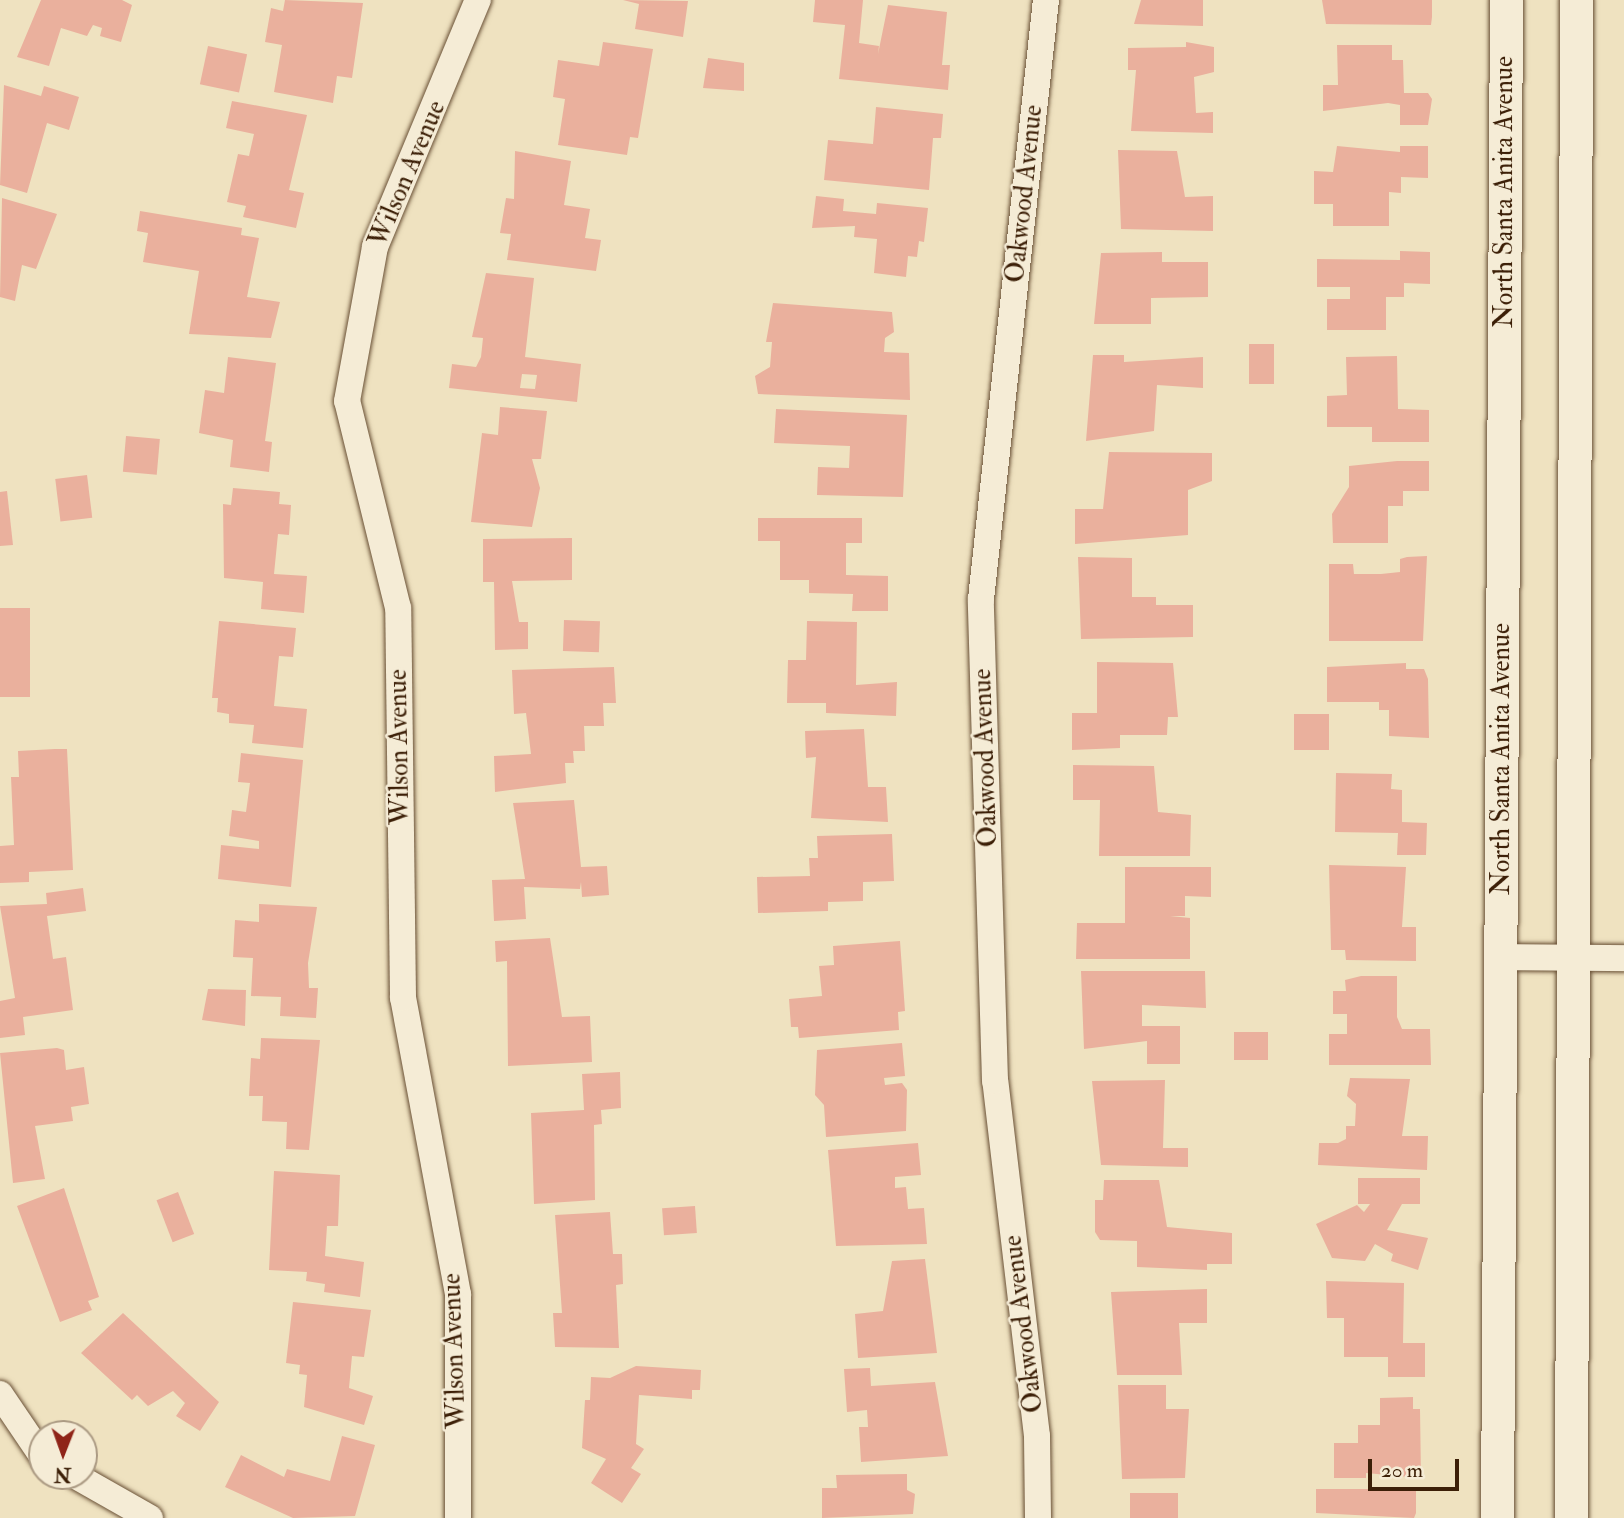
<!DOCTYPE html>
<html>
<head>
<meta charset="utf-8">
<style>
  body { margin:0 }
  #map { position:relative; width:1624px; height:1518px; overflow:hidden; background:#efe2c0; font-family:"IM FELL Double Pica",serif }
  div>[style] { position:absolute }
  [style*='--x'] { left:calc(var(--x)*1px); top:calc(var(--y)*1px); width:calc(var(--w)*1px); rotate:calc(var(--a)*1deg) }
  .building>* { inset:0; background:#eab09d; transform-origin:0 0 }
  .roads { filter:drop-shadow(0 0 2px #695035) drop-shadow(0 0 2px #695035) }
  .minor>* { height:26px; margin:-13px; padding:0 13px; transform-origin:13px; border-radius:13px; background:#f5ecd6 }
  .tertiary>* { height:33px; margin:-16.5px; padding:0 16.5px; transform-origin:16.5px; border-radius:16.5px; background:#f5ecd6 }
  span { translate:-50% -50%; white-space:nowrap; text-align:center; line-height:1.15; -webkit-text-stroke:5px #f5ecd6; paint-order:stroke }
  .street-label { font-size:26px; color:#3c1f07 }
  .north { position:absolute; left:28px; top:1420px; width:70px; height:70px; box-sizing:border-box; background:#f5ecd6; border:2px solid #ab9a83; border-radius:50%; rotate:181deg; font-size:19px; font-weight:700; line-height:28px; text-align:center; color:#3c1f07 }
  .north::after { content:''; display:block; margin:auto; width:24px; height:32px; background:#8f2418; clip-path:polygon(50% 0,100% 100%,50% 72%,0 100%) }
  .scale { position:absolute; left:1368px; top:1459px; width:91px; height:32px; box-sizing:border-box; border:4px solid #3c1f07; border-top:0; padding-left:9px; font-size:21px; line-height:24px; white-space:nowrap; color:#3c1f07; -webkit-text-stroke:5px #f5ecd6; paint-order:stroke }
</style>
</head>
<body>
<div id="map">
  <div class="building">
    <div style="clip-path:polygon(41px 0,122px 0,132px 5px,121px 42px,100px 36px,102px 28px,93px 25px,87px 36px,61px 28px,49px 66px,17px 57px)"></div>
    <div style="clip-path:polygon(285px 0,363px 3px,352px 78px,337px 76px,333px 103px,274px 92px,282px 45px,265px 42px,271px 8px,283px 11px)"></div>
    <div style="clip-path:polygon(623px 0,688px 1px,683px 37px,635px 29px,639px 4px)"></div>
    <div style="clip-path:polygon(815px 0,863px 0,859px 43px,879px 46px,878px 54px,888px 5px,947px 12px,942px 65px,950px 65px,948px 90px,839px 79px,845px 25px,813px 22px)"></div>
    <div style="clip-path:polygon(1141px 0,1203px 0,1203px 26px,1134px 24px)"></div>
    <div style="clip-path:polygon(1322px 0,1432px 0,1432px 17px,1431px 25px,1326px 24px)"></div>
    <div style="clip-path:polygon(603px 42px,653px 49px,638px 138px,630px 137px,627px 155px,558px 145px,565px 99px,553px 97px,558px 60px,599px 66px)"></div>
    <div style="clip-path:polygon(1186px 42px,1214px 47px,1214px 72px,1194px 77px,1196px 113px,1213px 112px,1213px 133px,1131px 131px,1136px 70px,1128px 70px,1128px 48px,1186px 47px)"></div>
    <div style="clip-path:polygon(1337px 45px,1392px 45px,1392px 60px,1403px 60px,1404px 93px,1428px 93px,1432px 99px,1428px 125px,1400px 125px,1400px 105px,1388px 103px,1323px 111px,1323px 85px,1338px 85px)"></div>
    <div style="left:208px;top:46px;width:40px;height:39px;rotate:12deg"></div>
    <div style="clip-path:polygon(708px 58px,744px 63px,744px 91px,703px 88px)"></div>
    <div style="clip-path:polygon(4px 85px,41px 96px,44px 86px,79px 97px,69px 130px,47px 123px,27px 193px,0 185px)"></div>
    <div style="clip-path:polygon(232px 101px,307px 115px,289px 190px,304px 193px,296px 228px,243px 217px,246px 206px,227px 202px,238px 154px,249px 156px,254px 134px,226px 128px)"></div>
    <div style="clip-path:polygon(876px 107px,943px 114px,941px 138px,933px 138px,929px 190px,824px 180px,828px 140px,873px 144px)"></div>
    <div style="clip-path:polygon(1337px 146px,1400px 152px,1400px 146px,1428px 146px,1428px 178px,1401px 177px,1401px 193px,1389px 192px,1389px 226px,1333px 226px,1333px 204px,1314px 204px,1314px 171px,1333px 172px)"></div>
    <div style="clip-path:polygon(1118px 150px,1177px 151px,1185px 197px,1213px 196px,1213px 231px,1121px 229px)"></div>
    <div style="clip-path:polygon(515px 151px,571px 161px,564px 205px,590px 209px,585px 238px,601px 240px,596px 271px,507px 260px,511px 234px,500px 233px,506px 198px,514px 199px)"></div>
    <div style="clip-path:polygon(816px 196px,844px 199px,843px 211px,876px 214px,877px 203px,928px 208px,924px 242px,919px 241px,917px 257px,908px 256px,906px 277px,874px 273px,877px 239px,854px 237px,855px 226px,812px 228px)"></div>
    <div style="clip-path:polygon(2px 198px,57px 214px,36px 269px,22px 265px,15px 301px,0 297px)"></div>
    <div style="clip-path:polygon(140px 211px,242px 228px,241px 235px,259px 238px,247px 297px,280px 302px,271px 338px,189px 334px,199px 271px,143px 262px,148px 233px,137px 231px)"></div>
    <div style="clip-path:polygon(1400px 251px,1430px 252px,1430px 284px,1404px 283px,1404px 297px,1386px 297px,1386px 330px,1327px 330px,1327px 299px,1350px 299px,1350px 287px,1317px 287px,1317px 259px,1400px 260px)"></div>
    <div style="clip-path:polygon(1162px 252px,1162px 262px,1208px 262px,1208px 297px,1151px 298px,1151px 324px,1094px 324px,1101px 253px)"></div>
    <div style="clip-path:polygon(evenodd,486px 273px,534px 278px,525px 357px,581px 364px,577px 402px,449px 388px,452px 364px,476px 367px,481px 357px,483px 338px,472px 337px,486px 273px,522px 374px,537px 375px,535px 389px,520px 388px,522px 374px)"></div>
    <div style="clip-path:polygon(773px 303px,892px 312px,894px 332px,885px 338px,884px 352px,909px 353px,910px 400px,758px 394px,755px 376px,770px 367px,772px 342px,766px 342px)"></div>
    <div style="left:1249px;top:344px;width:25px;height:40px"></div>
    <div style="clip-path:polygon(1093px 355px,1124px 355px,1124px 362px,1203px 357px,1203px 388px,1157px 385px,1154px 431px,1086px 441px)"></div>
    <div style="clip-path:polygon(1397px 356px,1398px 409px,1429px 410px,1429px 442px,1372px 442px,1372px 427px,1327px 427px,1327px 396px,1347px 395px,1346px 357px)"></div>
    <div style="clip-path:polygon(228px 357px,276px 363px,265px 441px,272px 442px,269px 472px,230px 467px,233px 440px,199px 433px,205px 390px,224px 393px)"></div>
    <div style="clip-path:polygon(500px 407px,547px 411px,541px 459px,532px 459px,540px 488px,532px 527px,471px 522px,482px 433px,498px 435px)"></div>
    <div style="clip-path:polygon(776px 409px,907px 415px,903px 497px,817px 495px,818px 467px,849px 468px,850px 446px,774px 443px)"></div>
    <div style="left:126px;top:436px;width:34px;height:36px;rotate:5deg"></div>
    <div style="clip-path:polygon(1109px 452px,1212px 453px,1212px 481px,1188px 490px,1188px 535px,1075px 544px,1075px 509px,1103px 509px)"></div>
    <div style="clip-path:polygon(1397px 461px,1429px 461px,1429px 491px,1403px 491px,1403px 506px,1388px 506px,1388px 543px,1333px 543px,1332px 514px,1349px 487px,1349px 466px)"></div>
    <div style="left:87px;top:475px;width:43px;height:32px;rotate:83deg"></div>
    <div style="clip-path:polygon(233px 488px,280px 492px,279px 504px,291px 505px,289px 535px,278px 534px,274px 574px,307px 576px,304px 613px,261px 609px,263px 582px,224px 578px,223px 504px,231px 505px)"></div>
    <div style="clip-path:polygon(7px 491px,13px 545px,0 546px,0 492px)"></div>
    <div style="clip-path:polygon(758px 518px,862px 518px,862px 543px,846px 543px,846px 575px,888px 576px,888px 611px,852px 611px,853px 594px,809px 593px,809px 580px,780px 580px,780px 541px,758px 541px)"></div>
    <div style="clip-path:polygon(572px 538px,572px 580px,512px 581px,519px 622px,528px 622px,528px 649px,495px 650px,494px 582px,483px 582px,483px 539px)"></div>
    <div style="clip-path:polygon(1427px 556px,1423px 641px,1329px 641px,1329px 564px,1353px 564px,1354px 574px,1381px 574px,1400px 572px,1400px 559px,1407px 557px)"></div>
    <div style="clip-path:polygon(1078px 557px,1132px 558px,1132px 597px,1156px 597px,1156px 605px,1193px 605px,1193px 637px,1081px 639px)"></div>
    <div style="left:0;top:608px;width:30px;height:89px"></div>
    <div style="left:564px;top:620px;width:36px;height:31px;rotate:2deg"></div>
    <div style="clip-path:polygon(219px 621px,296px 628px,293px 657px,279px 656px,274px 706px,307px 709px,303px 748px,252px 743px,254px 725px,229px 723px,229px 714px,217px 712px,218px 698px,212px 698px)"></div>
    <div style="clip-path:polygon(807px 621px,857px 622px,856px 685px,897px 682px,896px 716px,826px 713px,826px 703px,787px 703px,788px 660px,806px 660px)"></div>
    <div style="clip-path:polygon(1097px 662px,1173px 663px,1178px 717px,1168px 717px,1167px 735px,1120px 735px,1120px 748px,1072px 750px,1072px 713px,1097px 713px)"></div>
    <div style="clip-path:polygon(1406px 663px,1406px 669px,1424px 669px,1428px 679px,1429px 738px,1389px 736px,1389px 710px,1379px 710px,1379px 702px,1327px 702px,1327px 667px)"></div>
    <div style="clip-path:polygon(614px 667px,616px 703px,603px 703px,604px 726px,584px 726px,585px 751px,573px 751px,574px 763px,565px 763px,566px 783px,495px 792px,494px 756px,531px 754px,526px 713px,514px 714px,512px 670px)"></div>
    <div style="left:1294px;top:714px;width:35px;height:36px"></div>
    <div style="clip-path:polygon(864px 729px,868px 787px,886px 787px,888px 822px,811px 818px,816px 757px,806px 758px,805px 731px)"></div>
    <div style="clip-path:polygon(55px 749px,67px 749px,73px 870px,29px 872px,29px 882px,0 883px,0 846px,14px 845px,11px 777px,19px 777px,18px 751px)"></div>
    <div style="clip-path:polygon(241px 753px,303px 760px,291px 887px,218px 879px,221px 845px,259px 849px,259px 841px,229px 836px,232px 810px,246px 812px,250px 783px,238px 782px)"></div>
    <div style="clip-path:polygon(1073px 765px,1154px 766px,1158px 812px,1191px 815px,1190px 856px,1099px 856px,1100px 800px,1073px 800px)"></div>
    <div style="clip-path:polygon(1336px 773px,1392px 774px,1391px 789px,1402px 790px,1402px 822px,1427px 823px,1426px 855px,1397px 855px,1398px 833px,1335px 832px)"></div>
    <div style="clip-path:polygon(574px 800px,581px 867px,607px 866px,609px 895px,582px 897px,581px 882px,580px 889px,524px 887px,526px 919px,494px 921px,492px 880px,525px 879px,513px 803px)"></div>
    <div style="clip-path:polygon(892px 834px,894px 881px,863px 882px,863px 901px,828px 902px,828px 911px,758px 913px,757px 877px,810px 876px,809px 858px,818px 858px,817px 836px)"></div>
    <div style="clip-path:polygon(1329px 865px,1406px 867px,1402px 927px,1416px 927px,1416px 961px,1346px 960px,1345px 950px,1331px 950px)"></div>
    <div style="clip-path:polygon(1125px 867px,1211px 867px,1211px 897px,1185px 896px,1185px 916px,1170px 916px,1190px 918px,1190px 959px,1076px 959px,1077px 923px,1125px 923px)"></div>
    <div style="clip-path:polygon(83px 888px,86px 911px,47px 916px,53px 959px,66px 957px,73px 1010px,23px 1017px,25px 1035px,0 1038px,0 1001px,15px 998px,0 906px,47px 904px,46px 893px)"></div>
    <div style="clip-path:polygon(259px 904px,317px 907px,308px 963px,309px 988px,318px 988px,316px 1018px,280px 1016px,281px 997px,251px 996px,253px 958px,233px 957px,235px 920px,259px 922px)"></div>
    <div style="clip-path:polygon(550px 938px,562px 1017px,590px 1016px,592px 1062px,508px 1066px,507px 961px,496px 962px,495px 941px)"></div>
    <div style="clip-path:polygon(900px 941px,905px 1011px,898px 1012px,899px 1030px,799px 1038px,798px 1027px,791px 1027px,789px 999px,822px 996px,819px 966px,834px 965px,833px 946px)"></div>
    <div style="clip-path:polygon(1081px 971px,1205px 971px,1206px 1008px,1142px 1005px,1142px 1026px,1180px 1026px,1180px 1064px,1147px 1064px,1147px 1041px,1084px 1049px)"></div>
    <div style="clip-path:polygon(1361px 976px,1397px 976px,1397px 1017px,1402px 1029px,1430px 1029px,1431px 1065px,1329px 1065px,1329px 1034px,1347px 1034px,1347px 1014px,1333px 1014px,1333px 991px,1346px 991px,1345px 980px)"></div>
    <div style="clip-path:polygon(208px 989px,246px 990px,245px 1026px,202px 1020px)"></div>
    <div style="left:1234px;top:1032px;width:34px;height:28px"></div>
    <div style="clip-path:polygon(261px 1038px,320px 1040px,309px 1150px,286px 1149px,287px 1122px,262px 1121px,263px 1096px,249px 1096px,251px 1058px,260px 1059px)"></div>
    <div style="clip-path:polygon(902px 1043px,905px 1076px,884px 1078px,885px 1085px,902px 1083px,907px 1090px,906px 1131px,826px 1137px,824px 1105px,815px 1095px,817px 1050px)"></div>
    <div style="clip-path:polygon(57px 1048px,64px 1050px,66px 1070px,84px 1067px,89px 1104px,71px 1107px,73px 1121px,35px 1126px,45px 1179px,13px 1183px,0 1053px)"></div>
    <div style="clip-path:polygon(620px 1072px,621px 1108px,601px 1110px,602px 1124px,594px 1125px,595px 1200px,534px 1204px,531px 1113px,584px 1110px,582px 1074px)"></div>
    <div style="clip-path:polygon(1350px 1078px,1410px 1079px,1402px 1136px,1428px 1136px,1427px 1170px,1318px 1165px,1319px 1143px,1338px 1143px,1346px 1139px,1346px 1126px,1355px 1126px,1356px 1104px,1347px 1096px)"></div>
    <div style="clip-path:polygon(1165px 1080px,1163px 1148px,1188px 1148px,1188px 1167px,1101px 1165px,1092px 1081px)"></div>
    <div style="clip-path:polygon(918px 1143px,921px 1175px,895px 1177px,895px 1188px,906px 1187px,908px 1209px,924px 1208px,927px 1244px,836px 1246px,828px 1150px)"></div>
    <div style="clip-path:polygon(274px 1171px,340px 1175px,338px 1226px,327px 1226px,325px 1256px,364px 1262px,360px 1297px,324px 1292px,325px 1284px,306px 1281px,307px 1272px,269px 1270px)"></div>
    <div style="clip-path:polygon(1358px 1178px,1420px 1178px,1420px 1204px,1402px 1204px,1387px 1230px,1428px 1238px,1418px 1270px,1391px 1261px,1393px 1254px,1375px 1244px,1365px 1261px,1332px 1258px,1316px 1224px,1357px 1205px,1364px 1212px,1370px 1204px,1358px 1204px)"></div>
    <div style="clip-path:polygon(1104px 1180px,1159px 1180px,1167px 1227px,1232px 1233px,1232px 1264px,1207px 1264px,1207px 1270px,1137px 1267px,1137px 1241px,1100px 1240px,1095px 1232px,1095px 1200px,1103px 1200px)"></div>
    <div style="clip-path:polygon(64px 1188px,99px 1297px,88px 1301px,92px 1310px,60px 1322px,17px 1206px)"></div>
    <div style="left:178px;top:1192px;width:45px;height:23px;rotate:69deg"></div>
    <div style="left:695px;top:1206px;width:27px;height:33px;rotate:86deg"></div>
    <div style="clip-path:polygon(610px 1212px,613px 1254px,622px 1254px,623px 1284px,616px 1285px,619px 1348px,555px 1347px,553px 1313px,562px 1313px,555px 1215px)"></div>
    <div style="clip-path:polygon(925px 1259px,937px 1353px,858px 1358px,855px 1314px,883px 1311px,892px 1261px)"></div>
    <div style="clip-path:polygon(1326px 1281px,1404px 1283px,1403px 1343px,1425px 1343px,1425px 1377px,1388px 1377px,1388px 1357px,1344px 1357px,1344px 1318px,1327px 1318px)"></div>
    <div style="clip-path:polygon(1207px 1289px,1207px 1323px,1179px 1323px,1182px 1375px,1117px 1375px,1111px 1292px)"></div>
    <div style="clip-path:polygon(293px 1302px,371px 1310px,364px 1357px,352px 1356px,349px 1388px,373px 1396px,364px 1425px,304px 1407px,307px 1375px,299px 1374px,300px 1365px,286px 1363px)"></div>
    <div style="clip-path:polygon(123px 1313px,219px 1402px,200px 1431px,176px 1416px,185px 1403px,173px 1391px,148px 1406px,137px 1395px,132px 1400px,81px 1353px)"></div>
    <div style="clip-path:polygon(636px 1366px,701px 1370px,700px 1390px,692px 1390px,692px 1399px,639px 1395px,636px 1444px,644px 1449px,631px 1468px,641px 1474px,622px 1503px,591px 1483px,606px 1459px,582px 1448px,585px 1400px,590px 1400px,591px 1377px,610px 1378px)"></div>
    <div style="clip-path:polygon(870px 1368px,871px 1386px,935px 1382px,948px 1456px,861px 1462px,859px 1427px,868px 1427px,867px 1410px,847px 1412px,844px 1369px)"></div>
    <div style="clip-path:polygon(1118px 1385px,1166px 1385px,1166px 1409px,1189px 1409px,1185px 1478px,1122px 1479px)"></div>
    <div style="clip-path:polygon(1413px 1397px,1413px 1409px,1420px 1409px,1421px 1478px,1366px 1473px,1366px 1478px,1334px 1478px,1334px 1443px,1358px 1443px,1358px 1425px,1380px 1425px,1380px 1398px)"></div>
    <div style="clip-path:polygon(342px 1436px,375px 1445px,355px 1516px,293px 1518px,225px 1487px,241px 1455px,284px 1477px,287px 1469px,330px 1481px)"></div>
    <div style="clip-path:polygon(907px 1474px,907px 1490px,915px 1494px,913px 1514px,822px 1518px,822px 1488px,837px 1488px,836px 1475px)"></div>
    <div style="clip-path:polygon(1316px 1489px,1416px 1489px,1416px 1513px,1414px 1518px,1316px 1513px)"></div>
    <div style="left:1130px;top:1493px;width:48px;height:25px"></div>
  </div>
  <div class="roads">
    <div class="minor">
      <div style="--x:1501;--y:957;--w:123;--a:0.5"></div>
      <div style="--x:0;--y:1394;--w:75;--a:55.9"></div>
      <div style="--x:76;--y:1476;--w:85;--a:29.6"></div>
      <div style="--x:458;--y:1518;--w:224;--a:-90"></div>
      <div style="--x:458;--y:1294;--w:301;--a:-100.5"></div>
      <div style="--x:403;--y:998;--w:390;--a:-90.7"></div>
      <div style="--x:398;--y:608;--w:213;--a:-103.8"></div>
      <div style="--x:347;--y:401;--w:157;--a:-79.7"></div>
      <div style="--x:375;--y:247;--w:268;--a:-67.4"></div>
      <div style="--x:1038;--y:1518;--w:82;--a:-90.7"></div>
      <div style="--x:1037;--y:1436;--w:357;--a:-96.7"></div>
      <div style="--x:995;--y:1081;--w:482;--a:-91.7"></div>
      <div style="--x:981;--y:599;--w:603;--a:-83.81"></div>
    </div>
    <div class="tertiary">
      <div style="--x:1497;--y:1518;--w:1518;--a:-89.66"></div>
      <div style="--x:1571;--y:1518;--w:1518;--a:-89.81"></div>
    </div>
  </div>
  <div class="street-label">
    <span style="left:408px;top:174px;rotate:-67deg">Wilson Avenue</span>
    <span style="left:1505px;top:192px;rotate:-90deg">North Santa Anita Avenue</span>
    <span style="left:1025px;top:194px;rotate:-84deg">Oakwood Avenue</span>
    <span style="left:400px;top:747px;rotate:-91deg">Wilson Avenue</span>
    <span style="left:986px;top:758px;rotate:-92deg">Oakwood Avenue</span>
    <span style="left:1502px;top:759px;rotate:-90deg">North Santa Anita Avenue</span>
    <span style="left:1024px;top:1324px;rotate:-97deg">Oakwood Avenue</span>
    <span style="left:455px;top:1351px;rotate:-92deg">Wilson Avenue</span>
  </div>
  <div class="north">N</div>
  <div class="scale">20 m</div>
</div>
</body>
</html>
